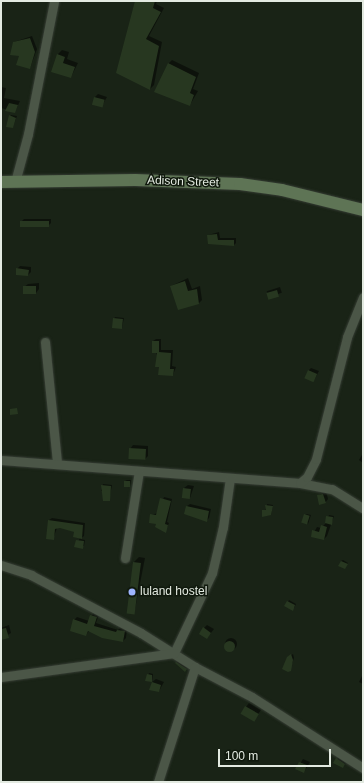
<!DOCTYPE html>
<html>
<head>
<meta charset="utf-8">
<style>
  body { margin:0 }
  #map { position:relative; width:364px; height:783px; overflow:hidden; background:#192316; font-family:Helvetica,sans-serif }
  div>[style] { position:absolute }
  [style*='--x'] { left:calc(var(--x)*1px); top:calc(var(--y)*1px); width:calc(var(--w)*1px); rotate:calc(var(--a)*1deg) }
  .shadow>* { inset:0; background:#0007; transform-origin:0 0 }
  .round { border-radius:50% }
  .building>* { inset:0; background:#273720; transform-origin:0 0 }
  .roads { filter:drop-shadow(0 0 1px #363d34) drop-shadow(0 0 1px #363d34) }
  .street>* { height:9px; margin:-4.5px; padding:0 4.5px; transform-origin:4.5px; border-radius:4.5px; background:#4b5647 }
  .secondary>* { height:12px; margin:-6px; padding:0 6px; transform-origin:6px; border-radius:6px; background:#5e7455 }
  .dots>* { width:11px; height:11px; translate:-50% -50%; box-sizing:border-box; border:2px solid #10190d; border-radius:50% }
  span { translate:-50% -50%; white-space:nowrap; text-align:center; line-height:1.15; -webkit-text-stroke:3px #10190d; paint-order:stroke }
  .street-label { font-size:12px; color:#e3eae1 }
  .poi-label { font-size:12px; color:#e3eae1 }
  .left { translate:0 -50%; text-align:left }
  .frame { position:absolute; inset:0; border:2px solid #e3eae1; pointer-events:none }
  .scale { position:absolute; left:218px; top:749px; width:113px; height:18px; box-sizing:border-box; border:2px solid #e3eae1; border-top:0; padding-left:5px; font-size:12px; line-height:14px; white-space:nowrap; color:#e3eae1; -webkit-text-stroke:3px #10190d; paint-order:stroke }
</style>
</head>
<body>
<div id="map">
  <div class="shadow">
    <div style="clip-path:polygon(136px 1px,157px 1px,156px 4px,164px 8px,149px 36px,162px 42px,154px 85px,150px 89px)"></div>
    <div style="clip-path:polygon(32px 36px,37px 49px,30px 68px,14px 42px)"></div>
    <div style="clip-path:polygon(62px 50px,69px 52px,67px 59px,78px 63px,71px 77px,57px 55px)"></div>
    <div style="clip-path:polygon(172px 60px,199px 73px,193px 89px,198px 91px,190px 105px,168px 64px)"></div>
    <div style="clip-path:polygon(1px 87px,6px 88px,4px 98px,20px 101px,15px 112px,1px 108px)"></div>
    <div style="clip-path:polygon(98px 94px,107px 97px,102px 106px,95px 97px)"></div>
    <div style="clip-path:polygon(11px 115px,17px 116px,13px 127px,10px 116px)"></div>
    <div style="clip-path:polygon(24px 219px,51px 219px,51px 223px,48px 226px,21px 222px)"></div>
    <div style="clip-path:polygon(219px 232px,220px 238px,236px 238px,236px 243px,234px 245px,209px 243px,208px 235px)"></div>
    <div style="clip-path:polygon(20px 266px,31px 267px,31px 272px,28px 275px,17px 269px)"></div>
    <div style="clip-path:polygon(188px 278px,192px 289px,200px 286px,202px 300px,199px 303px,171px 286px)"></div>
    <div style="clip-path:polygon(39px 283px,39px 289px,36px 293px,24px 287px,28px 284px)"></div>
    <div style="left:280px;top:287px;width:6px;height:14px;rotate:72deg"></div>
    <div style="clip-path:polygon(115px 317px,124px 318px,122px 328px,114px 319px)"></div>
    <div style="clip-path:polygon(156px 339px,161px 339px,161px 350px,173px 350px,172px 366px,176px 367px,173px 375px,160px 366px,153px 341px)"></div>
    <div style="clip-path:polygon(311px 368px,319px 371px,313px 382px,308px 371px)"></div>
    <div style="clip-path:polygon(133px 445px,148px 446px,148px 456px,145px 459px,130px 449px)"></div>
    <div style="clip-path:polygon(363px 453px,363px 463px,359px 460px)"></div>
    <div style="clip-path:polygon(127px 480px,131px 480px,130px 486px,125px 481px)"></div>
    <div style="clip-path:polygon(103px 484px,112px 485px,109px 500px,105px 491px,101px 491px)"></div>
    <div style="clip-path:polygon(188px 485px,194px 486px,190px 498px,184px 488px)"></div>
    <div style="clip-path:polygon(326px 491px,328px 499px,325px 503px,318px 496px)"></div>
    <div style="clip-path:polygon(164px 497px,172px 499px,167px 522px,169px 523px,165px 532px,151px 515px,158px 513px)"></div>
    <div style="clip-path:polygon(190px 504px,211px 509px,209px 518px,206px 521px,187px 506px)"></div>
    <div style="clip-path:polygon(267px 504px,273px 505px,271px 515px,263px 511px,267px 509px)"></div>
    <div style="clip-path:polygon(306px 514px,311px 515px,308px 524px,305px 515px)"></div>
    <div style="clip-path:polygon(329px 515px,334px 516px,327px 536px,324px 539px,312px 536px,317px 527px,321px 528px,326px 523px)"></div>
    <div style="clip-path:polygon(52px 518px,85px 523px,84px 536px,80px 539px,85px 540px,84px 546px,76px 546px,80px 538px,75px 532px,60px 527px,57px 528px,53px 539px,49px 520px)"></div>
    <div style="clip-path:polygon(139px 557px,145px 558px,135px 609px,130px 614px,134px 562px)"></div>
    <div style="clip-path:polygon(343px 560px,348px 563px,345px 568px,341px 561px)"></div>
    <div style="clip-path:polygon(289px 600px,296px 604px,294px 608px,288px 602px)"></div>
    <div style="clip-path:polygon(94px 612px,99px 614px,96px 623px,118px 630px,121px 627px,127px 629px,126px 638px,123px 641px,89px 631px,86px 635px,74px 620px,77px 617px,89px 621px)"></div>
    <div style="clip-path:polygon(9px 625px,11px 633px,1px 639px,1px 628px)"></div>
    <div style="clip-path:polygon(207px 625px,214px 629px,207px 638px,204px 628px)"></div>
    <div class="round" style="left:225px;top:638px;width:12px;height:12px"></div>
    <div style="clip-path:polygon(293px 654px,294px 658px,290px 670px,290px 656px)"></div>
    <div style="clip-path:polygon(180px 660px,189px 666px,185px 670px,177px 662px)"></div>
    <div style="clip-path:polygon(149px 673px,153px 674px,152px 681px,147px 680px)"></div>
    <div style="clip-path:polygon(363px 674px,363px 684px,359px 682px)"></div>
    <div style="clip-path:polygon(156px 679px,164px 682px,159px 691px,152px 682px)"></div>
    <div style="clip-path:polygon(249px 703px,261px 710px,254px 720px,246px 707px)"></div>
    <div style="clip-path:polygon(340px 755px,348px 760px,343px 767px,335px 763px)"></div>
    <div style="clip-path:polygon(303px 759px,310px 762px,304px 772px,297px 769px)"></div>
  </div>
  <div class="building">
    <div style="clip-path:polygon(135px 1px,155px 1px,153px 8px,161px 12px,146px 39px,159px 46px,150px 90px,116px 73px)"></div>
    <div style="clip-path:polygon(30px 38px,35px 52px,30px 69px,16px 65px,19px 56px,10px 55px,13px 42px)"></div>
    <div style="clip-path:polygon(57px 54px,65px 57px,63px 63px,75px 67px,71px 78px,51px 72px)"></div>
    <div style="clip-path:polygon(168px 63px,196px 77px,190px 93px,194px 95px,190px 106px,154px 92px)"></div>
    <div style="left:94px;top:97px;width:11px;height:8px;rotate:15deg"></div>
    <div style="clip-path:polygon(9px 103px,18px 105px,15px 113px,5px 111px)"></div>
    <div style="clip-path:polygon(9px 115px,16px 118px,13px 128px,6px 127px)"></div>
    <div style="left:49px;top:221px;width:6px;height:29px;rotate:90deg"></div>
    <div style="clip-path:polygon(217px 234px,218px 240px,234px 240px,234px 246px,208px 244px,207px 235px)"></div>
    <div style="clip-path:polygon(16px 268px,29px 270px,28px 276px,16px 275px)"></div>
    <div style="clip-path:polygon(185px 281px,188px 291px,197px 289px,199px 304px,178px 310px,170px 286px)"></div>
    <div style="left:36px;top:286px;width:8px;height:13px;rotate:90deg"></div>
    <div style="left:277px;top:290px;width:7px;height:11px;rotate:74deg"></div>
    <div style="left:113px;top:318px;width:10px;height:10px;rotate:6deg"></div>
    <div style="clip-path:polygon(152px 341px,159px 341px,159px 352px,171px 353px,170px 369px,174px 369px,173px 376px,158px 375px,159px 367px,155px 367px,157px 353px,152px 353px)"></div>
    <div style="left:308px;top:370px;width:10px;height:9px;rotate:24deg"></div>
    <div style="clip-path:polygon(17px 408px,18px 414px,10px 415px,10px 409px)"></div>
    <div style="left:129px;top:448px;width:17px;height:11px;rotate:3deg"></div>
    <div style="left:124px;top:481px;width:6px;height:6px"></div>
    <div style="clip-path:polygon(101px 485px,111px 486px,110px 501px,103px 501px)"></div>
    <div style="left:183px;top:488px;width:8px;height:10px;rotate:7deg"></div>
    <div style="clip-path:polygon(323px 494px,326px 503px,319px 505px,317px 495px)"></div>
    <div style="clip-path:polygon(160px 498px,171px 501px,165px 524px,168px 525px,166px 533px,155px 527px,156px 524px,149px 523px,150px 514px,156px 515px)"></div>
    <div style="clip-path:polygon(265px 505px,273px 506px,271px 515px,262px 517px,262px 510px,266px 510px)"></div>
    <div style="clip-path:polygon(186px 506px,209px 511px,207px 522px,184px 514px)"></div>
    <div style="left:304px;top:514px;width:6px;height:9px;rotate:18deg"></div>
    <div style="clip-path:polygon(326px 516px,333px 517px,332px 525px,325px 523px)"></div>
    <div style="clip-path:polygon(48px 520px,83px 525px,82px 539px,73px 537px,74px 532px,60px 528px,55px 529px,54px 540px,46px 539px)"></div>
    <div style="clip-path:polygon(321px 525px,327px 527px,324px 540px,311px 537px,312px 530px,319px 532px)"></div>
    <div style="clip-path:polygon(76px 540px,84px 541px,83px 549px,74px 547px)"></div>
    <div style="clip-path:polygon(341px 561px,348px 564px,345px 569px,338px 566px)"></div>
    <div style="left:133px;top:562px;width:8px;height:52px;rotate:7deg"></div>
    <div style="clip-path:polygon(287px 601px,295px 605px,293px 611px,284px 606px)"></div>
    <div style="clip-path:polygon(90px 615px,97px 617px,94px 626px,116px 632px,117px 630px,125px 631px,123px 642px,102px 638px,88px 631px,86px 636px,70px 631px,73px 619px,87px 624px)"></div>
    <div style="clip-path:polygon(203px 627px,211px 633px,207px 639px,199px 634px)"></div>
    <div style="clip-path:polygon(6px 628px,9px 638px,1px 640px,1px 629px)"></div>
    <div class="round" style="left:223.5px;top:640.5px;width:11px;height:11px"></div>
    <div style="clip-path:polygon(291px 654px,293px 660px,291px 671px,288px 672px,282px 669px,287px 657px)"></div>
    <div style="clip-path:polygon(176px 662px,187px 669px,185px 672px,175px 663px)"></div>
    <div style="clip-path:polygon(147px 674px,152px 675px,152px 682px,145px 681px)"></div>
    <div style="clip-path:polygon(152px 682px,161px 685px,159px 692px,149px 690px)"></div>
    <div style="left:245px;top:706px;width:16px;height:9px;rotate:30deg"></div>
    <div style="clip-path:polygon(336px 758px,345px 764px,343px 768px,333px 763px)"></div>
    <div style="clip-path:polygon(299px 762px,307px 765px,304px 773px,295px 769px)"></div>
  </div>
  <div class="roads">
    <div class="street">
      <div style="--x:15;--y:182;--w:50;--a:-74.8"></div>
      <div style="--x:28;--y:134;--w:136;--a:-78.9"></div>
      <div style="--x:45;--y:342;--w:122;--a:84.3"></div>
      <div style="--x:1;--y:460;--w:300;--a:4.4"></div>
      <div style="--x:300;--y:483;--w:33;--a:11"></div>
      <div style="--x:332;--y:489;--w:36;--a:32"></div>
      <div style="--x:300;--y:483;--w:9;--a:-41"></div>
      <div style="--x:307;--y:477;--w:20;--a:-63"></div>
      <div style="--x:316;--y:459;--w:126;--a:-75.7"></div>
      <div style="--x:347;--y:337;--w:43;--a:-68.2"></div>
      <div style="--x:125;--y:558;--w:88;--a:-80.9"></div>
      <div style="--x:1;--y:565;--w:32;--a:18"></div>
      <div style="--x:31;--y:575;--w:124;--a:27.8"></div>
      <div style="--x:141;--y:633;--w:64;--a:32.2"></div>
      <div style="--x:195;--y:667;--w:64;--a:27.8"></div>
      <div style="--x:252;--y:697;--w:132;--a:32.6"></div>
      <div style="--x:174;--y:653;--w:89;--a:-64.6"></div>
      <div style="--x:212;--y:573;--w:47;--a:-76.6"></div>
      <div style="--x:223;--y:527;--w:49;--a:-81.9"></div>
      <div style="--x:1;--y:677;--w:175;--a:-7.9"></div>
      <div style="--x:158;--y:782;--w:121;--a:-72.2"></div>
    </div>
    <div class="secondary">
      <div style="--x:1;--y:182;--w:134;--a:-0.9"></div>
      <div style="--x:135;--y:180;--w:105;--a:2.2"></div>
      <div style="--x:240;--y:184;--w:42;--a:8.1"></div>
      <div style="--x:282;--y:190;--w:83;--a:13.9"></div>
    </div>
  </div>
  <div class="dots">
    <div style="left:132px;top:592px;background:#9eb4fd"></div>
  </div>
  <div class="street-label">
    <span style="left:183px;top:182px;rotate:2deg">Adison Street</span>
  </div>
  <div class="poi-label">
    <span class="left" style="left:140px;top:592px">luland hostel</span>
  </div>
  <div class="frame"></div>
  <div class="scale">100 m</div>
</div>
</body>
</html>
